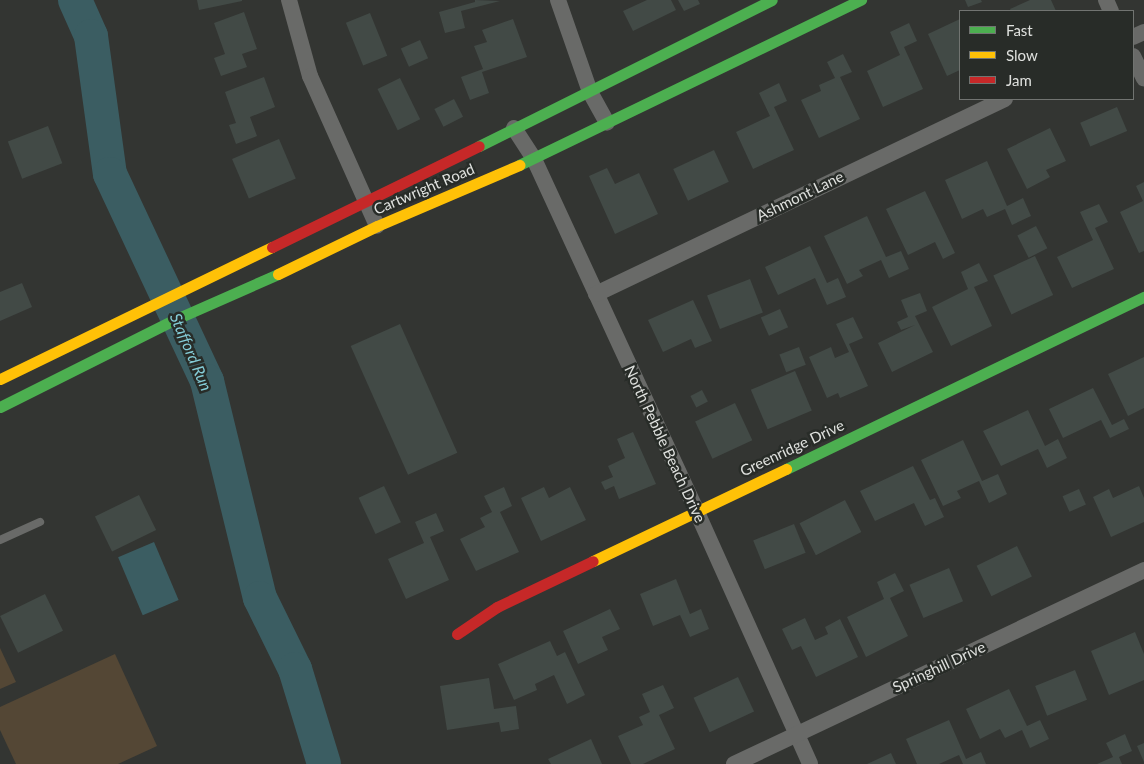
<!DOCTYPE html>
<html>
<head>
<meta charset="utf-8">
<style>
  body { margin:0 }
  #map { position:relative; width:1144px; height:764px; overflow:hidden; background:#333532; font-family:Lato,sans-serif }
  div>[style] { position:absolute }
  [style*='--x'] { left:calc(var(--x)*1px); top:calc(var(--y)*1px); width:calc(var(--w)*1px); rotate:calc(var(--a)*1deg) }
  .green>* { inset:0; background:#544735 }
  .water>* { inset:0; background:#3b5d62; transform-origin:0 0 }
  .river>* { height:34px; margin:-17px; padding:0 17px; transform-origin:17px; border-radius:17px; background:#3b5d62 }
  .building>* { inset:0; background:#424a46; transform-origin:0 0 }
  .lane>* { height:8px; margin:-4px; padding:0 4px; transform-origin:4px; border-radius:4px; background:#696a68 }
  .street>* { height:16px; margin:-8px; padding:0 8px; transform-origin:8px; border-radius:8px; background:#696a68 }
  .fast>* { height:11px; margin:-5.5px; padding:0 5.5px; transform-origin:5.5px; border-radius:5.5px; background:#4caf50 }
  .slow>* { height:11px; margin:-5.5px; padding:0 5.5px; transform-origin:5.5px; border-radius:5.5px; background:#ffc107 }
  .jam>* { height:11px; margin:-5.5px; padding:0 5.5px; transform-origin:5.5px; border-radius:5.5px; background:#c62828 }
  span { translate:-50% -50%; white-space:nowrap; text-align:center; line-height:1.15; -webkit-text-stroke:5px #282c28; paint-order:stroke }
  .street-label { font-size:15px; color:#dfe1de }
  .water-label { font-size:16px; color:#84ccd7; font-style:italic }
  .legend { position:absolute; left:959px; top:10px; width:175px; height:90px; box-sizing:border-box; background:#282c28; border:1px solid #717471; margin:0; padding:6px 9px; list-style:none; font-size:15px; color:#dfe1de }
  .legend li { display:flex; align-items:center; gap:10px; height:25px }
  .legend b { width:25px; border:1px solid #717471 }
</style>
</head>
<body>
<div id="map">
  <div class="green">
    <div style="clip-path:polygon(0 648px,16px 682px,0 689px)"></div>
    <div style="clip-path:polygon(115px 654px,157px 746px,118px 764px,16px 764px,0 730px,0 707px)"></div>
  </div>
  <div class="water">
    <div style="left:154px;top:542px;width:63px;height:39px;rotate:67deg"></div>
  </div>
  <div class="river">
    <div style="--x:75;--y:0;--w:39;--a:66"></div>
    <div style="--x:91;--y:36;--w:139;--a:82.2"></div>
    <div style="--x:110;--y:174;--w:229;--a:64.9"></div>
    <div style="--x:207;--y:381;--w:223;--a:76.3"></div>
    <div style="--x:260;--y:598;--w:79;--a:63.8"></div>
    <div style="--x:295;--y:669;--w:99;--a:73"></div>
  </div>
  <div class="building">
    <div style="clip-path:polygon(197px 0,242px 0,242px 1px,199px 10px)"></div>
    <div style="clip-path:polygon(475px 0,500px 1px,461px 11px,465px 28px,445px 33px,439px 12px,475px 2px)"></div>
    <div style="clip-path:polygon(647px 0,671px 0,676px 10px,633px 31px,623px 11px)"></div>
    <div style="clip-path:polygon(678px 0,698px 0,700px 4px,684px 11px)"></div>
    <div style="clip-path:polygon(965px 0,981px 0,982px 2px,968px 7px)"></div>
    <div style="clip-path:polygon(1030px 0,1051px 0,1056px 11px,1011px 11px,1010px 9px)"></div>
    <div style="clip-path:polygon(244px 12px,257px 49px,242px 54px,247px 67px,221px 76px,214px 58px,225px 54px,214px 23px)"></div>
    <div style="left:370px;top:13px;width:46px;height:26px;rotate:68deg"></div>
    <div style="clip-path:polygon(513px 19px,527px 57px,482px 72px,489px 93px,470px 100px,461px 77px,483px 69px,474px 46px,487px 42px,482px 30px)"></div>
    <div style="clip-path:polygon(960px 19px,960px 70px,947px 76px,928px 34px)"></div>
    <div style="clip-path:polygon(909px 23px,917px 41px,904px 47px,923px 89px,883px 107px,867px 71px,900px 55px,890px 32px)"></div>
    <div style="left:420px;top:40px;width:20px;height:21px;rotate:66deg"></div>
    <div style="clip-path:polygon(843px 54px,852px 72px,840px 77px,860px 119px,819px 138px,801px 100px,821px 91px,819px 85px,835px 78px,827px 62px)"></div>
    <div style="clip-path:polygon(264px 77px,275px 107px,250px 117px,257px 136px,236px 144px,229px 125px,236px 123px,225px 92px)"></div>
    <div style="left:400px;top:78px;width:46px;height:25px;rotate:64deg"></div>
    <div style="clip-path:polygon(779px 83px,787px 101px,774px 107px,794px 150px,753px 169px,736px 132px,770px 116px,759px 93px)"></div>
    <div style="left:454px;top:99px;width:20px;height:22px;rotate:63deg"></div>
    <div style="left:1117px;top:107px;width:26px;height:40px;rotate:67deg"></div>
    <div style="left:48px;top:126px;width:40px;height:43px;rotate:69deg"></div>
    <div style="clip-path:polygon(1050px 128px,1066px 161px,1046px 170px,1050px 177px,1027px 189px,1007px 149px)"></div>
    <div style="left:279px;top:139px;width:43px;height:51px;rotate:67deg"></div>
    <div style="left:714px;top:150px;width:35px;height:45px;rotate:65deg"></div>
    <div style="clip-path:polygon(987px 161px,1007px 206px,1023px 198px,1031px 216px,1012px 225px,1005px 209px,987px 217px,983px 209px,962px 219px,945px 180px)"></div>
    <div style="clip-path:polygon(607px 168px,615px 184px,639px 173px,658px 214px,615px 234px,589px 176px)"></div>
    <div style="clip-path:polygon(1144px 182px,1144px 251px,1139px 253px,1120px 212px,1143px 201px,1136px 186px)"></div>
    <div style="clip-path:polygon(925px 191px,955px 253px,943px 259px,935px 242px,908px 255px,886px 209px)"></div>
    <div style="clip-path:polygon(1099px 204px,1108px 222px,1095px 228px,1114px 269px,1072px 288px,1057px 257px,1093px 240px,1080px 212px)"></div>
    <div style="clip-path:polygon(867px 216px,886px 257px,901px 251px,909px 269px,889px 278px,881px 260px,859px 270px,863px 276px,847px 284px,824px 236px)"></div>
    <div style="left:1036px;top:226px;width:25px;height:21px;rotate:63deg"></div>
    <div style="clip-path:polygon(810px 246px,827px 283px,838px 278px,846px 297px,827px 305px,815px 278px,778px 295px,765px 267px)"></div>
    <div style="left:1035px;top:256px;width:43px;height:46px;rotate:65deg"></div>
    <div style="clip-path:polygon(979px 263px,988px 281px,974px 287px,992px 326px,951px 346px,932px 307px,968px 289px,961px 272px)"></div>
    <div style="left:750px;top:279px;width:36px;height:46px;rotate:69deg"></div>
    <div style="clip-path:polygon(22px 283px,32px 307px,0 321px,0 292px)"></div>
    <div style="clip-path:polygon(920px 293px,927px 311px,915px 316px,933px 352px,892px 372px,878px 343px,915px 325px,901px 330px,897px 322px,908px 317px,901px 300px)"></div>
    <div style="clip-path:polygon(693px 300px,712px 341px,695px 348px,691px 339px,663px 352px,648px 320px)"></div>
    <div style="left:780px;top:309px;width:20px;height:21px;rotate:66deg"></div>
    <div style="clip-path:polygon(853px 317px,863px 338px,849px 344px,868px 386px,840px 398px,838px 393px,827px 398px,809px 357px,831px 347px,835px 358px,849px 352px,836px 324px)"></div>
    <div style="left:400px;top:324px;width:141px;height:54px;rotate:66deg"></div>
    <div style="left:799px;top:347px;width:19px;height:21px;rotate:69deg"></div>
    <div style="clip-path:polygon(1144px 357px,1144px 408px,1128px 416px,1108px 374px)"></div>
    <div style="left:795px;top:371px;width:43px;height:48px;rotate:67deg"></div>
    <div style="clip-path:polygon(1093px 388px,1112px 425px,1124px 419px,1129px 429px,1110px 438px,1101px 420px,1063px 438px,1049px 409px)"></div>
    <div style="left:702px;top:390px;width:13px;height:13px;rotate:63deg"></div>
    <div style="left:735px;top:403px;width:41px;height:44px;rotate:65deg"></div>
    <div style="clip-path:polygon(1028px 410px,1045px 446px,1058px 439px,1067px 458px,1047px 468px,1038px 449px,1001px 466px,983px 431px)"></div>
    <div style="clip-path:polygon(633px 432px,656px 484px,619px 499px,614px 486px,605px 490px,601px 482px,613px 477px,608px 466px,625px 458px,617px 439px)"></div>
    <div style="clip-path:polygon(963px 440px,982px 481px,998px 474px,1007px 494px,989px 503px,979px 481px,957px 491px,961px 498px,943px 506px,921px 460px)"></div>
    <div style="clip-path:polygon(913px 466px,930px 500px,935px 498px,944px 517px,925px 526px,914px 503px,875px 521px,860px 491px)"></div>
    <div style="left:384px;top:486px;width:40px;height:28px;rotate:65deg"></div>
    <div style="clip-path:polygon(1139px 486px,1144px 498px,1144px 522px,1111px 537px,1093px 497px,1109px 489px,1113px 498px)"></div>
    <div style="clip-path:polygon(504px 487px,512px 506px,500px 512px,519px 552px,476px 571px,460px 539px,485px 527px,480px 518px,492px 512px,484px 496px)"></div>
    <div style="clip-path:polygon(544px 487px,549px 498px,570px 487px,586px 520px,541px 541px,521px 498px)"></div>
    <div style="left:1079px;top:489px;width:17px;height:18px;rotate:66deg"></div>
    <div style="left:139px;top:495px;width:39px;height:49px;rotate:64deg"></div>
    <div style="left:845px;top:500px;width:36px;height:51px;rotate:63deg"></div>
    <div style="clip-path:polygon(436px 513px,444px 531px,430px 537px,449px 580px,406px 599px,388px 559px,424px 543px,415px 522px)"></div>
    <div style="left:794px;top:524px;width:31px;height:44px;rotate:68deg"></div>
    <div style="left:1017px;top:546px;width:34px;height:45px;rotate:64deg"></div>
    <div style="left:949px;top:568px;width:36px;height:43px;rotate:67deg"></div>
    <div style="clip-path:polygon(895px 573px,904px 591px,890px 598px,908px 636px,866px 657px,847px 617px,884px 599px,877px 582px)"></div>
    <div style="clip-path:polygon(676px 579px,690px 614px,701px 609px,709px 629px,690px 637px,680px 615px,653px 626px,640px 594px)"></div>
    <div style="left:45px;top:594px;width:41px;height:50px;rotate:64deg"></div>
    <div style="clip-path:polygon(610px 609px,620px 629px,602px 637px,608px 650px,578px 664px,563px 631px)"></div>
    <div style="clip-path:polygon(805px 618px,815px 640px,828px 634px,825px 627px,840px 619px,858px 657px,816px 677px,801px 646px,792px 650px,782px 629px)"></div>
    <div style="clip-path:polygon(1135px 632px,1144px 654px,1144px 680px,1109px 695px,1091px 651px)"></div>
    <div style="clip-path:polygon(550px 641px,557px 656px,565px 652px,585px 695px,567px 704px,554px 675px,535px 684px,537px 690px,514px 700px,498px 664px)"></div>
    <div style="left:1075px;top:670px;width:32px;height:43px;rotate:68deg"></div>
    <div style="left:738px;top:677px;width:38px;height:49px;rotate:65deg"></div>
    <div style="clip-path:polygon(489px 678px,494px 709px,516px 706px,519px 729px,501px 732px,499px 722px,447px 730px,440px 686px)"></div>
    <div style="clip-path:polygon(663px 685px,674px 708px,659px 715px,675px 749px,643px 764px,631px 764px,618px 736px,643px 725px,639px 717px,650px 712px,642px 694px)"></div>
    <div style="clip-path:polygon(1009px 689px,1027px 726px,1040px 720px,1049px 739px,1030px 748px,1022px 730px,1005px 738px,1000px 729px,980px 739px,966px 709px)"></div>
    <div style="clip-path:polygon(949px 720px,966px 759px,981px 752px,986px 764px,963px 764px,959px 755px,939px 764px,917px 764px,906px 739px)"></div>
    <div style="clip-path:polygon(1125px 734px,1132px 751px,1119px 757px,1122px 764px,1097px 764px,1113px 757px,1106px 743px)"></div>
    <div style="clip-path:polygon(591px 739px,602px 764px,551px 764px,548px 759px)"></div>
    <div style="clip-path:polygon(1144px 743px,1144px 762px,1137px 746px)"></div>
    <div style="clip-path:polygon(891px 753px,896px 764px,867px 764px)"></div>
  </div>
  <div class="lane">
    <div style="--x:0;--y:540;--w:44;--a:-24.2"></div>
  </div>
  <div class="street">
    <div style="--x:289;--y:0;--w:79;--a:74.6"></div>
    <div style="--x:310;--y:76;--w:164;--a:65.9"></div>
    <div style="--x:558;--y:0;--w:97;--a:70.8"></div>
    <div style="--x:590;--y:92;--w:35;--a:61"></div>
    <div style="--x:1106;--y:0;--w:12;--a:66"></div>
    <div style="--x:1133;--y:37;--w:12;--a:-24"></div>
    <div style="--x:1133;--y:56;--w:25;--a:64"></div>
    <div style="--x:514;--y:128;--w:37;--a:57"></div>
    <div style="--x:534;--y:159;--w:387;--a:65.2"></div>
    <div style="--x:696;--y:510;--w:278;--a:65.8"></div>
    <div style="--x:596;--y:294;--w:453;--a:-25.5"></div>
    <div style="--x:734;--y:764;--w:454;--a:-25.3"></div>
  </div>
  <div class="fast">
    <div style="--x:479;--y:146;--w:327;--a:-26.5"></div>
    <div style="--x:519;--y:165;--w:380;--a:-25.8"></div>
    <div style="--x:0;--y:407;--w:197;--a:-26.6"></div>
    <div style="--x:176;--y:319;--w:111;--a:-23.8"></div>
    <div style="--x:786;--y:469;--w:397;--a:-25.7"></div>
  </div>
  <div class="slow">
    <div style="--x:278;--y:274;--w:110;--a:-25.9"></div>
    <div style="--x:377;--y:226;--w:155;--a:-23.2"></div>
    <div style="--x:0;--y:379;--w:302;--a:-25.9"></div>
    <div style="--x:593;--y:561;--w:214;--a:-25.5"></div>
  </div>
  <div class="jam">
    <div style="--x:272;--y:247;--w:230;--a:-26"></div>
    <div style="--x:457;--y:634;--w:48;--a:-34"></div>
    <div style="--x:497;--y:607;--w:106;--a:-25.6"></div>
  </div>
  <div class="street-label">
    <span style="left:424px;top:189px;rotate:-23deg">Cartwright Road</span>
    <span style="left:800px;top:196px;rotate:-26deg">Ashmont Lane</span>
    <span style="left:665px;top:444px;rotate:65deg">North Pebble Beach Drive</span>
    <span style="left:792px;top:448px;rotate:-25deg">Greenridge Drive</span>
    <span style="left:939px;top:667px;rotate:-25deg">Springhill Drive</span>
  </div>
  <div class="water-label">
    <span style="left:191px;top:352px;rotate:67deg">Stafford Run</span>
  </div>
  <ul class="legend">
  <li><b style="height:6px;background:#4caf50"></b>Fast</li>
  <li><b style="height:6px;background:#ffc107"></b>Slow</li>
  <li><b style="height:6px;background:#c62828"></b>Jam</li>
  </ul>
</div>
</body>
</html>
